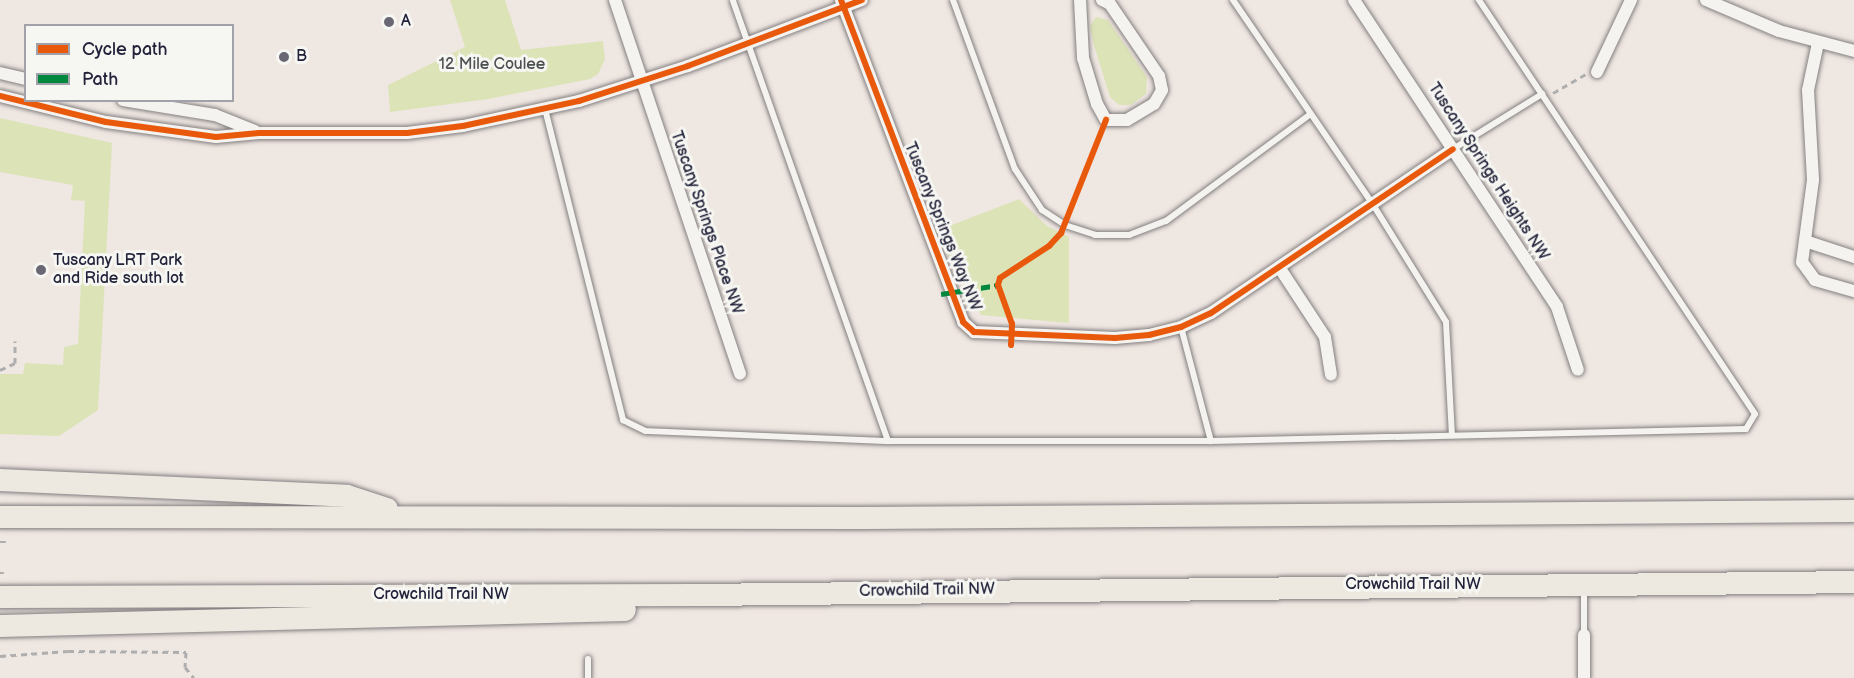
<!DOCTYPE html>
<html>
<head>
<meta charset="utf-8">
<style>
  body { margin:0 }
  #map { position:relative; width:1854px; height:678px; overflow:hidden; background:#efe7e1; font-family:"Balsamiq Sans",sans-serif }
  div>[style] { position:absolute }
  [style*='--x'] { left:calc(var(--x)*1px); top:calc(var(--y)*1px); width:calc(var(--w)*1px); rotate:calc(var(--a)*1deg) }
  .green>* { inset:0; background:#dce3b7 }
  .path>* { height:3px; margin-top:-1.5px; transform-origin:0; background:repeating-linear-gradient(90deg,#afaeaf 0 6px,transparent 0 10.5px) }
  .roads { filter:drop-shadow(0 0 2px #837f81) drop-shadow(0 0 2px #837f81) }
  .lane>* { height:6px; margin:-3px; padding:0 3px; transform-origin:3px; border-radius:3px; background:#f4f3f0 }
  .street>* { height:12px; margin:-6px; padding:0 6px; transform-origin:6px; border-radius:6px; background:#f4f3f0 }
  .highway>* { height:22px; margin:-11px; padding:0 11px; transform-origin:11px; border-radius:11px; background:#ede9e1 }
  .tram>* { height:1.5px; margin:-0.75px; padding:0 0.75px; transform-origin:0.75px; border-radius:0.75px; background:#afaeaf }
  .quiet>* { height:4.5px; margin-top:-2.25px; transform-origin:0; background:repeating-linear-gradient(90deg,#00873e 0 9px,transparent 0 13.5px) }
  .cycleway>* { height:6px; margin:-3px; padding:0 3px; transform-origin:3px; border-radius:3px; background:#e8590c }
  .dots>* { width:16px; height:16px; translate:-50% -50%; box-sizing:border-box; border:3px solid #f6f6f2; border-radius:50% }
  span { translate:-50% -50%; white-space:nowrap; text-align:center; line-height:1.15; -webkit-text-stroke:6px #f6f6f2; paint-order:stroke }
  .poi-label { font-size:16px; color:#22223b }
  .left { translate:0 -50%; text-align:left }
  .park-label { font-size:16px; color:#4d5151 }
  .street-label { font-size:16px; color:#22223b }
  .legend { position:absolute; left:24px; top:24px; width:210px; height:78px; box-sizing:border-box; background:#f6f6f2; border:2px solid #a1a1a9; margin:0; padding:8px 10px; list-style:none; font-size:18px; color:#22223b }
  .legend li { display:flex; align-items:center; gap:12px; height:30px }
  .legend b { width:30px; border:2px solid #a1a1a9 }
</style>
</head>
<body>
<div id="map">
  <div class="green">
    <div style="clip-path:polygon(450px 0,505px 0,521px 50px,603px 41px,605px 59px,598px 74px,590px 79px,488px 99px,390px 112px,388px 85px,465px 47px)"></div>
    <div style="clip-path:polygon(1096px 17px,1108px 20px,1147px 77px,1146px 94px,1131px 105px,1119px 105px,1110px 97px,1093px 42px,1090px 26px)"></div>
    <div style="clip-path:polygon(0 118px,112px 143px,98px 410px,59px 436px,0 434px,0 374px,23px 374px,25px 363px,63px 365px,64px 347px,78px 344px,85px 201px,71px 200px,73px 185px,0 172px)"></div>
    <div style="clip-path:polygon(1019px 199px,1047px 226px,1069px 237px,1069px 323px,981px 315px,949px 257px,939px 230px)"></div>
  </div>
  <div class="path">
    <div style="--x:1553;--y:93;--w:38;--a:-30"></div>
    <div style="--x:0;--y:370;--w:17;--a:-25"></div>
    <div style="--x:15;--y:363;--w:22;--a:-90"></div>
    <div style="--x:0;--y:656;--w:68;--a:-4.2"></div>
    <div style="--x:68;--y:651;--w:118;--a:0.5"></div>
    <div style="--x:186;--y:652;--w:15;--a:94"></div>
    <div style="--x:185;--y:667;--w:14;--a:51"></div>
  </div>
  <div class="roads">
    <div class="lane">
      <div style="--x:953;--y:0;--w:180;--a:69.9"></div>
      <div style="--x:1015;--y:169;--w:49;--a:56.6"></div>
      <div style="--x:1042;--y:210;--w:27;--a:33"></div>
      <div style="--x:1065;--y:225;--w:32;--a:18"></div>
      <div style="--x:1095;--y:235;--w:34;--a:0"></div>
      <div style="--x:1129;--y:235;--w:40;--a:-21"></div>
      <div style="--x:1166;--y:221;--w:178;--a:-36.5"></div>
      <div style="--x:1233;--y:0;--w:246;--a:55.6"></div>
      <div style="--x:1372;--y:203;--w:140;--a:58.1"></div>
      <div style="--x:1446;--y:322;--w:113;--a:87"></div>
      <div style="--x:545;--y:109;--w:321;--a:75.9"></div>
      <div style="--x:623;--y:420;--w:25;--a:26"></div>
      <div style="--x:646;--y:431;--w:242;--a:2.4"></div>
      <div style="--x:888;--y:441;--w:467;--a:-109.4"></div>
      <div style="--x:1453;--y:149;--w:105;--a:-31.7"></div>
      <div style="--x:1181;--y:327;--w:118;--a:75.3"></div>
      <div style="--x:888;--y:441;--w:323;--a:0"></div>
      <div style="--x:1211;--y:441;--w:535;--a:-1.28"></div>
      <div style="--x:1746;--y:429;--w:17;--a:-59"></div>
      <div style="--x:1755;--y:414;--w:498;--a:-123.7"></div>
      <div style="--x:1584;--y:635;--w:44;--a:-90"></div>
      <div style="--x:588;--y:659;--w:19;--a:90"></div>
    </div>
    <div class="street">
      <div style="--x:615;--y:0;--w:394;--a:71.5"></div>
      <div style="--x:841;--y:0;--w:344;--a:69.2"></div>
      <div style="--x:963;--y:322;--w:15;--a:42"></div>
      <div style="--x:974;--y:332;--w:141;--a:2.4"></div>
      <div style="--x:1115;--y:338;--w:34;--a:-5"></div>
      <div style="--x:1149;--y:335;--w:33;--a:-14"></div>
      <div style="--x:1181;--y:327;--w:33;--a:-25"></div>
      <div style="--x:1211;--y:313;--w:292;--a:-34.1"></div>
      <div style="--x:1080;--y:0;--w:58;--a:87"></div>
      <div style="--x:1083;--y:58;--w:48;--a:73.1"></div>
      <div style="--x:1097;--y:104;--w:18;--a:61"></div>
      <div style="--x:1106;--y:120;--w:21;--a:0"></div>
      <div style="--x:1127;--y:120;--w:31;--a:-31"></div>
      <div style="--x:1154;--y:104;--w:16;--a:-60"></div>
      <div style="--x:1162;--y:90;--w:14;--a:-102"></div>
      <div style="--x:1159;--y:76;--w:87;--a:-124.2"></div>
      <div style="--x:1110;--y:4;--w:9;--a:-153"></div>
      <div style="--x:1354;--y:0;--w:368;--a:56.5"></div>
      <div style="--x:1557;--y:307;--w:66;--a:71.6"></div>
      <div style="--x:1706;--y:0;--w:79;--a:23"></div>
      <div style="--x:1779;--y:31;--w:78;--a:14.9"></div>
      <div style="--x:1818;--y:43;--w:48;--a:102"></div>
      <div style="--x:1808;--y:90;--w:90;--a:86.8"></div>
      <div style="--x:1813;--y:180;--w:83;--a:97.6"></div>
      <div style="--x:1802;--y:262;--w:22;--a:54"></div>
      <div style="--x:1815;--y:280;--w:41;--a:15.8"></div>
      <div style="--x:1597;--y:72;--w:80;--a:-64.7"></div>
      <div style="--x:0;--y:73;--w:27;--a:13"></div>
      <div style="--x:0;--y:96;--w:109;--a:13.8"></div>
      <div style="--x:106;--y:122;--w:111;--a:7.8"></div>
      <div style="--x:216;--y:137;--w:43;--a:-5.3"></div>
      <div style="--x:259;--y:133;--w:148;--a:0"></div>
      <div style="--x:407;--y:133;--w:56;--a:-7.1"></div>
      <div style="--x:463;--y:126;--w:119;--a:-12.2"></div>
      <div style="--x:579;--y:101;--w:114;--a:-17.8"></div>
      <div style="--x:688;--y:66;--w:186;--a:-20.8"></div>
      <div style="--x:123;--y:100;--w:93;--a:9.3"></div>
      <div style="--x:215;--y:115;--w:43;--a:21.8"></div>
      <div style="--x:1805;--y:241;--w:52;--a:18.1"></div>
      <div style="--x:1279;--y:267;--w:84;--a:56.7"></div>
      <div style="--x:1325;--y:337;--w:38;--a:81"></div>
      <div style="--x:1584;--y:635;--w:43;--a:90"></div>
    </div>
    <div class="highway">
      <div style="--x:0;--y:480;--w:347;--a:2.6"></div>
      <div style="--x:347;--y:496;--w:42;--a:18"></div>
      <div style="--x:0;--y:517;--w:862;--a:0.07"></div>
      <div style="--x:862;--y:518;--w:992;--a:-0.4"></div>
      <div style="--x:0;--y:597;--w:698;--a:-0.16"></div>
      <div style="--x:698;--y:595;--w:1156;--a:-0.64"></div>
      <div style="--x:0;--y:626;--w:625;--a:-1.47"></div>
    </div>
  </div>
  <div class="tram">
    <div style="--x:0;--y:542;--w:5;--a:0"></div>
    <div style="--x:0;--y:573;--w:3;--a:0"></div>
  </div>
  <div class="quiet">
    <div style="--x:941;--y:294;--w:58;--a:-9"></div>
  </div>
  <div class="cycleway">
    <div style="--x:841;--y:0;--w:344;--a:69.2"></div>
    <div style="--x:963;--y:322;--w:15;--a:42"></div>
    <div style="--x:974;--y:332;--w:141;--a:2.4"></div>
    <div style="--x:1115;--y:338;--w:34;--a:-5"></div>
    <div style="--x:1149;--y:335;--w:33;--a:-14"></div>
    <div style="--x:1181;--y:327;--w:33;--a:-25"></div>
    <div style="--x:1211;--y:313;--w:292;--a:-34.1"></div>
    <div style="--x:0;--y:96;--w:109;--a:13.8"></div>
    <div style="--x:106;--y:122;--w:111;--a:7.8"></div>
    <div style="--x:216;--y:137;--w:43;--a:-5.3"></div>
    <div style="--x:259;--y:133;--w:148;--a:0"></div>
    <div style="--x:407;--y:133;--w:56;--a:-7.1"></div>
    <div style="--x:463;--y:126;--w:119;--a:-12.2"></div>
    <div style="--x:579;--y:101;--w:114;--a:-17.8"></div>
    <div style="--x:688;--y:66;--w:186;--a:-20.8"></div>
    <div style="--x:1011;--y:345;--w:21;--a:-87"></div>
    <div style="--x:1012;--y:324;--w:41;--a:-109.7"></div>
    <div style="--x:998;--y:285;--w:7;--a:-74"></div>
    <div style="--x:1000;--y:278;--w:59;--a:-33.1"></div>
    <div style="--x:1049;--y:246;--w:18;--a:-47"></div>
    <div style="--x:1061;--y:233;--w:122;--a:-68.3"></div>
  </div>
  <div class="dots">
    <div style="left:389px;top:22px;background:#6a6775"></div>
    <div style="left:284px;top:57px;background:#6a6775"></div>
    <div style="left:41px;top:270px;background:#6a6775"></div>
  </div>
  <div class="poi-label">
    <span class="left" style="left:401px;top:22px">A</span>
    <span class="left" style="left:296px;top:57px">B</span>
    <span class="left" style="left:53px;top:270px">Tuscany LRT Park<br>and Ride south lot</span>
  </div>
  <div class="park-label">
    <span style="left:492px;top:65px">12 Mile Coulee</span>
  </div>
  <div class="street-label">
    <span style="left:1488px;top:172px;rotate:57deg">Tuscany Springs Heights NW</span>
    <span style="left:706px;top:223px;rotate:71deg">Tuscany Springs Place NW</span>
    <span style="left:942px;top:227px;rotate:68deg">Tuscany Springs Way NW</span>
    <span style="left:1413px;top:585px">Crowchild Trail NW</span>
    <span style="left:927px;top:591px;rotate:-1deg">Crowchild Trail NW</span>
    <span style="left:441px;top:595px">Crowchild Trail NW</span>
  </div>
  <ul class="legend">
  <li><b style="height:8px;background:#e8590c"></b>Cycle path</li>
  <li><b style="height:8px;background:#00873e"></b>Path</li>
  </ul>
</div>
</body>
</html>
